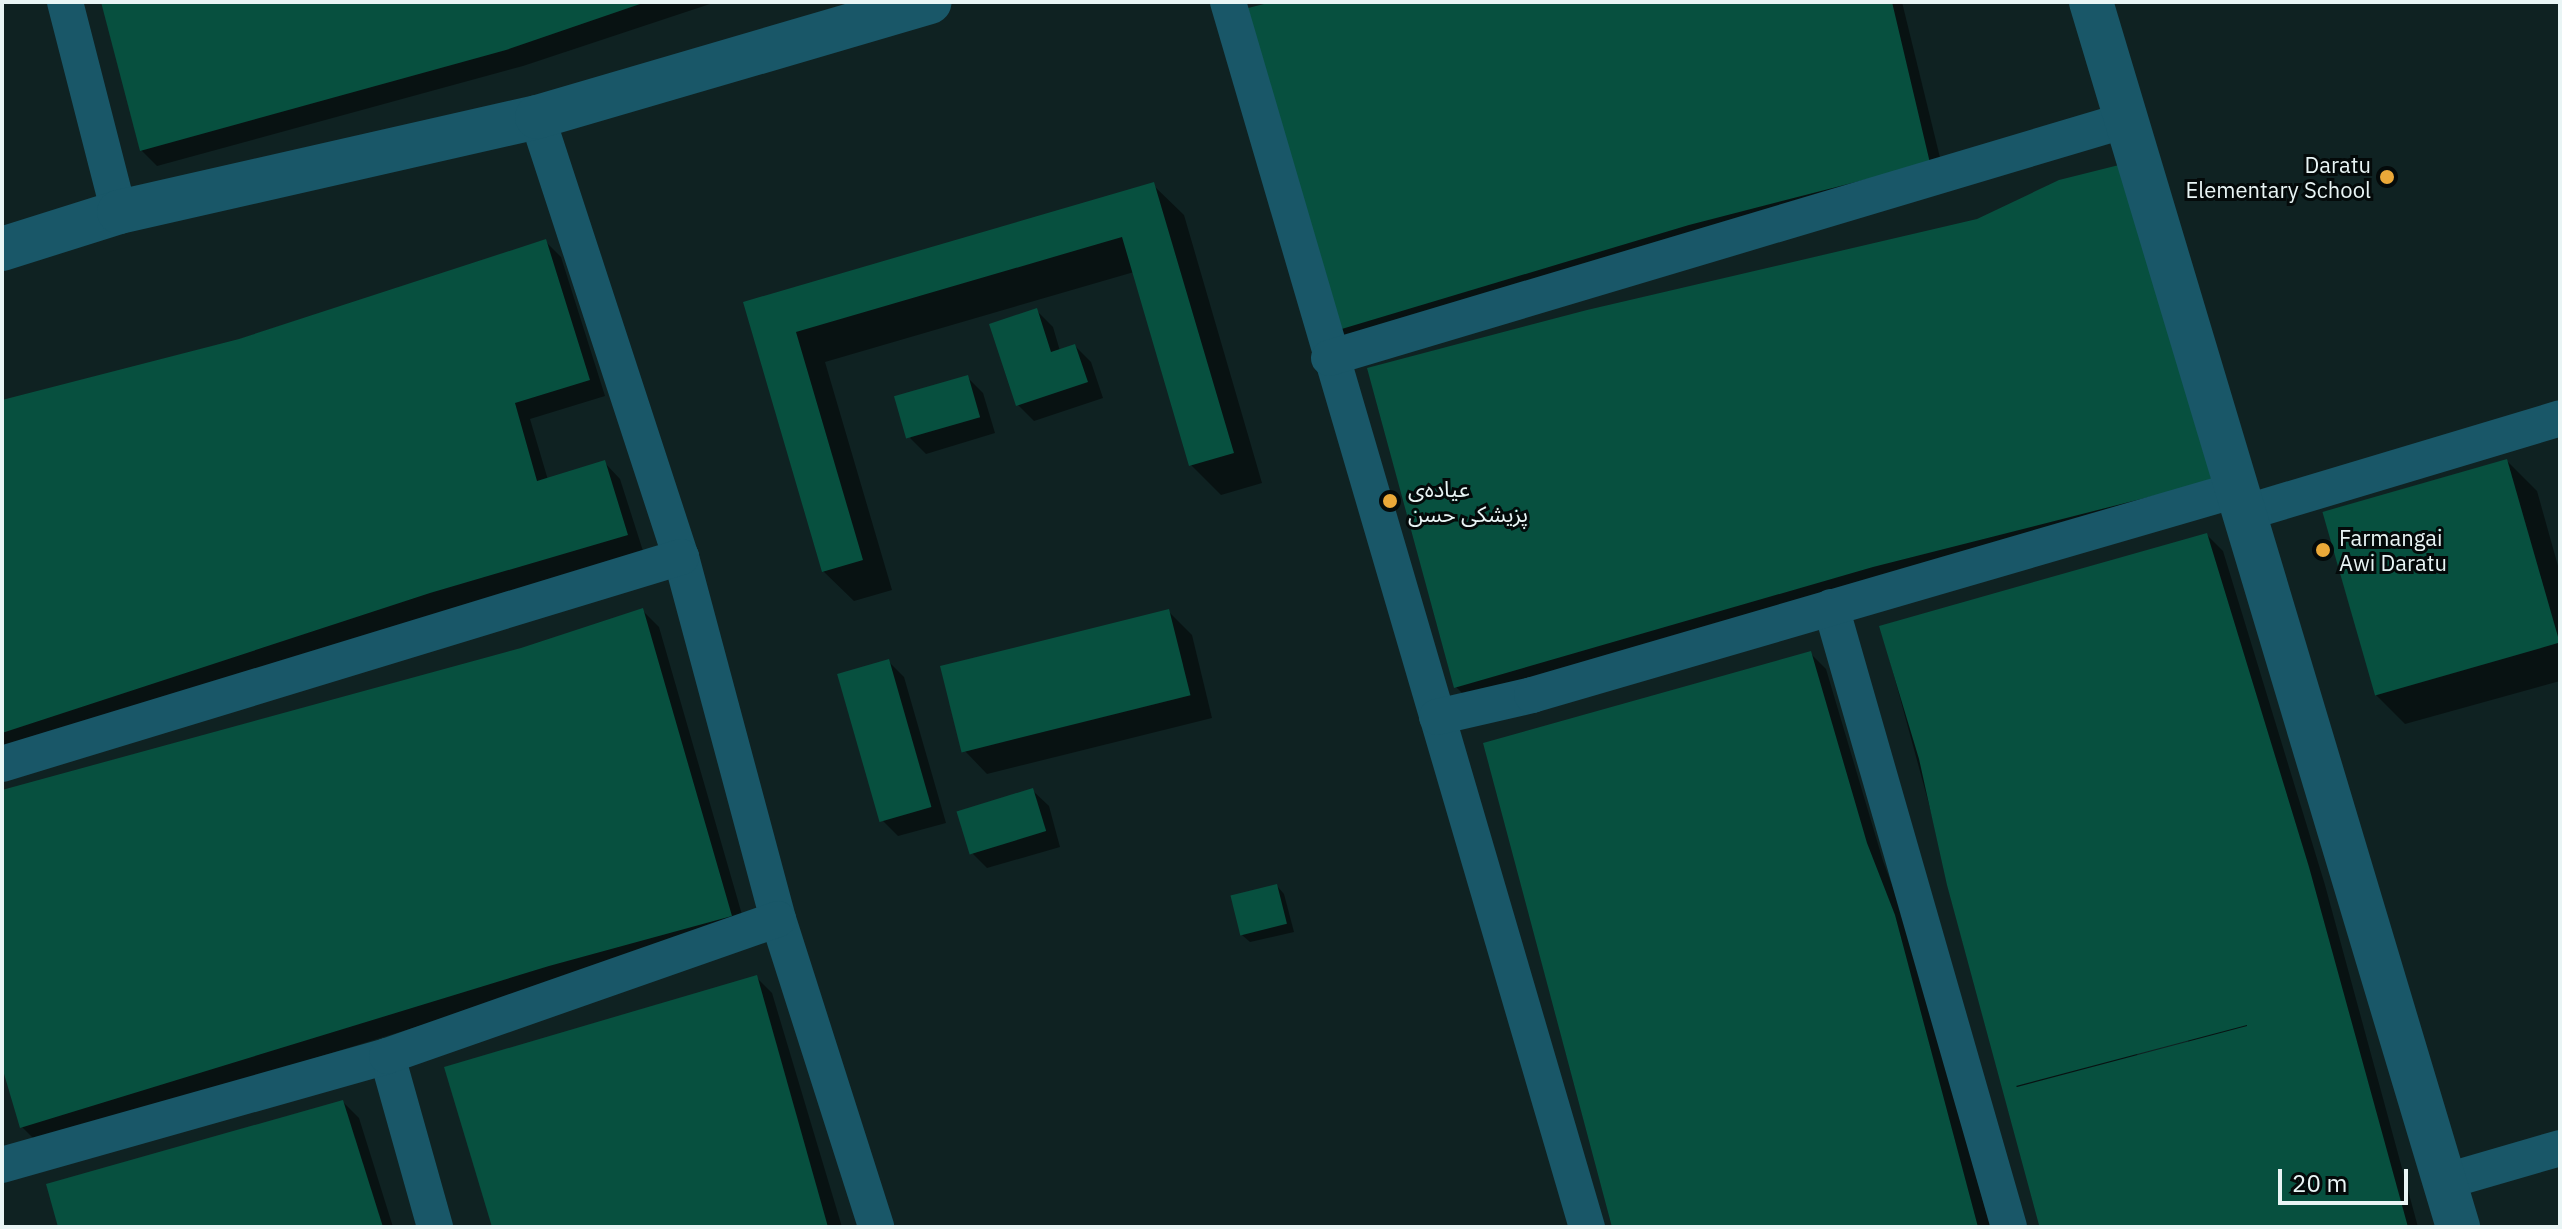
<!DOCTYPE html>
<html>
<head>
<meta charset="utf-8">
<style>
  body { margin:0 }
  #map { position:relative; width:2562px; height:1229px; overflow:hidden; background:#0f2222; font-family:"IBM Plex Sans","Noto Sans Arabic",sans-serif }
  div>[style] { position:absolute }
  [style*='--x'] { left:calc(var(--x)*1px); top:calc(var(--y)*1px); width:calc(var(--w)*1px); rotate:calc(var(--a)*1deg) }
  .shadow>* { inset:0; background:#0007 }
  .building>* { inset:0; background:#07503f; transform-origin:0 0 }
  .minor>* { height:36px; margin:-18px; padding:0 18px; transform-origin:18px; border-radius:18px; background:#195768 }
  .tertiary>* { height:44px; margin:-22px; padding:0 22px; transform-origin:22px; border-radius:22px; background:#195768 }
  .dots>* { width:22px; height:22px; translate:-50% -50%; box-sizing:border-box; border:4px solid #040a0a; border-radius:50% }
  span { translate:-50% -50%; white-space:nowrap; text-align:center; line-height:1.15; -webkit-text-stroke:6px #040a0a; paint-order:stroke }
  .poi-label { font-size:22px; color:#e9f5f5 }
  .right { translate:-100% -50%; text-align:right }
  .left { translate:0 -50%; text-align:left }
  .frame { position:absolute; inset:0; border:4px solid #e9f5f5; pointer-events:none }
  .scale { position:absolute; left:2278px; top:1169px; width:130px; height:36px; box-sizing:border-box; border:4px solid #e9f5f5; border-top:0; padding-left:10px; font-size:24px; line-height:28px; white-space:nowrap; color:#e9f5f5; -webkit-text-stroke:6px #040a0a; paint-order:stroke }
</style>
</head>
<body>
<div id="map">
  <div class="shadow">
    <div style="clip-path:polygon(103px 2px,716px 2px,523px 66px,157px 166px,141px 150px)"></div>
    <div style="clip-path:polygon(1280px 2px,1902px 2px,1945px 178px,1352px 346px,1336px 330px)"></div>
    <div style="clip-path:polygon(1153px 185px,1184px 215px,1262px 483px,1221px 495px,1191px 465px,1134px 272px,825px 362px,892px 590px,854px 601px,823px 571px,745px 303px)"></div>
    <div style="clip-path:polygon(545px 241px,561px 257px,605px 396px,530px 419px,548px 480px,604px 462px,620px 479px,643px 551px,2px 754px,2px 403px,175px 360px)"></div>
    <div style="clip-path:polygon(1037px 311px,1053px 327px,1060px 351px,1075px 346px,1091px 362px,1103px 398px,1034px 421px,1018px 405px)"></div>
    <div style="clip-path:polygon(1369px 369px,2227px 497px,1472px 703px,1456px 687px)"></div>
    <div style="clip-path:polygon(967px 377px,983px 393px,995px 433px,926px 454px,910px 438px)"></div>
    <div style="clip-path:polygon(2507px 461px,2537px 491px,2560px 573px,2560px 681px,2405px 724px,2375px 694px)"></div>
    <div style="clip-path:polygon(evenodd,2207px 535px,2223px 551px,2325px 885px,2418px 1227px,2044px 1227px,1881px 628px,2207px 535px,2188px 1040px,2188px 1044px,2138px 1057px,2136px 1052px,2188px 1040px)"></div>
    <div style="clip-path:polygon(643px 611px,659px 627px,747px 932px,566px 981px,38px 1143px,22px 1127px,2px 1060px,2px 794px,522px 650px)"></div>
    <div style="clip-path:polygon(1168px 611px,1192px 635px,1212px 718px,987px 774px,964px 750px)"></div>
    <div style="clip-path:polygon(1810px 653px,1826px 669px,1883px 861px,1910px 933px,1990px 1227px,1616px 1227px)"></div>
    <div style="clip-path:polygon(888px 661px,904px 677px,946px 823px,898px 836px,882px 820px)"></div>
    <div style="clip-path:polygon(1032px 790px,1049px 806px,1060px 847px,987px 868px,971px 852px)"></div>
    <div style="clip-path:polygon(1277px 886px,1284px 894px,1294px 932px,1250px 942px,1242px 935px)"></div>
    <div style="clip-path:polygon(756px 977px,772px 993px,842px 1227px,493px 1227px)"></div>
    <div style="clip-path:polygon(343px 1102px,359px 1118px,393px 1227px,59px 1227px)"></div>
  </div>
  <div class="building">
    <div style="clip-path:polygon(101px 2px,643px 2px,643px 3px,506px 50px,140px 151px)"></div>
    <div style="clip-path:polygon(1272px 2px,1892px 2px,1930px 163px,1689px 225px,1335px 331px,1248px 8px)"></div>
    <div style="clip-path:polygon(2123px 164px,2212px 481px,1873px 567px,1454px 688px,1367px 368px,1587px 310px,1977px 219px,2059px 180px)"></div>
    <div style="clip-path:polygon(1154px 182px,1234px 453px,1189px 466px,1122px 237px,796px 332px,863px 560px,822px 572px,743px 302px)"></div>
    <div style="clip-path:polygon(546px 239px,590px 380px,515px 403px,537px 481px,605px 460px,628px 535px,430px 593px,2px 733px,2px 400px,239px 339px)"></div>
    <div style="clip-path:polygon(1037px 308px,1051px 352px,1075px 344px,1088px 382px,1016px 406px,989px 324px)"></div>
    <div style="left:968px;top:375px;width:44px;height:77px;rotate:74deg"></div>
    <div style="left:2507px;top:459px;width:191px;height:192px;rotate:74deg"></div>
    <div style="clip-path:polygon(evenodd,2207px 533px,2309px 867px,2408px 1227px,2039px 1225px,1947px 885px,1919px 759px,1879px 626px,2207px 533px,2247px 1025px,2247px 1026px,2017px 1087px,2016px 1086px,2247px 1025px)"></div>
    <div style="clip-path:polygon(643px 608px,732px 916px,549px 966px,20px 1128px,2px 1067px,2px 790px,521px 648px)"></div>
    <div style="left:1169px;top:609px;width:89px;height:236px;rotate:76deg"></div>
    <div style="clip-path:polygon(1811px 651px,1867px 843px,1895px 915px,1978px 1227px,1612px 1227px,1483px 743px)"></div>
    <div style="left:889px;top:659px;width:154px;height:54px;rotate:74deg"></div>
    <div style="left:1033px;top:788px;width:45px;height:80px;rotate:73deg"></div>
    <div style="left:1277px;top:884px;width:41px;height:48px;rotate:76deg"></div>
    <div style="clip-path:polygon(757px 975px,828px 1227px,492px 1227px,444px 1067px)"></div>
    <div style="clip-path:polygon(343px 1100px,383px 1227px,58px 1227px,46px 1184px)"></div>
  </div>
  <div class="minor">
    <div style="--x:65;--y:2;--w:217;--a:75.6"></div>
    <div style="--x:1228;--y:2;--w:1277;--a:73.67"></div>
    <div style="--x:537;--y:117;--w:463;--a:71.9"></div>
    <div style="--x:681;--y:557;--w:375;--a:75"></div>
    <div style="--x:778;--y:919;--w:323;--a:72.3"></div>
    <div style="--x:1329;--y:358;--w:832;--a:-16.63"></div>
    <div style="--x:2241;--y:514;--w:333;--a:-16.7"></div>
    <div style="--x:1831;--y:607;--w:645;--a:73.98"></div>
    <div style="--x:1437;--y:717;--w:98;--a:-13"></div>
    <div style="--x:1532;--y:695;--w:733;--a:-16.24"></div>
    <div style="--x:2;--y:764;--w:710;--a:-16.95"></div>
    <div style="--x:387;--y:1056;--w:178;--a:74.3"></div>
    <div style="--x:2;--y:1165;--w:400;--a:-15.8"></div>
    <div style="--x:387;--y:1056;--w:414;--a:-19.3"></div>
    <div style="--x:2443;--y:1182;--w:122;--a:-16.2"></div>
  </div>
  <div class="tertiary">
    <div style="--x:2091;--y:2;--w:1279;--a:73.32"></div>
    <div style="--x:2;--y:249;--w:123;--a:-17.5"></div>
    <div style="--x:119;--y:212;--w:429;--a:-12.8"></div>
    <div style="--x:537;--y:117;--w:409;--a:-16.3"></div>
  </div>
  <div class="dots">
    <div style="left:2387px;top:177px;background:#eba939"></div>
    <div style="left:1390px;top:501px;background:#eba939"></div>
    <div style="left:2323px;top:550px;background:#eba939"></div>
  </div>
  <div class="poi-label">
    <span class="right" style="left:2371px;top:177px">Daratu<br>Elementary School</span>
    <span class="left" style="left:1408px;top:501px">عیادەی<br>پزیشکی حسن</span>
    <span class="left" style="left:2339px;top:550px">Farmangai<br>Awi Daratu</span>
  </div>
  <div class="frame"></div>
  <div class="scale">20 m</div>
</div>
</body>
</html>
